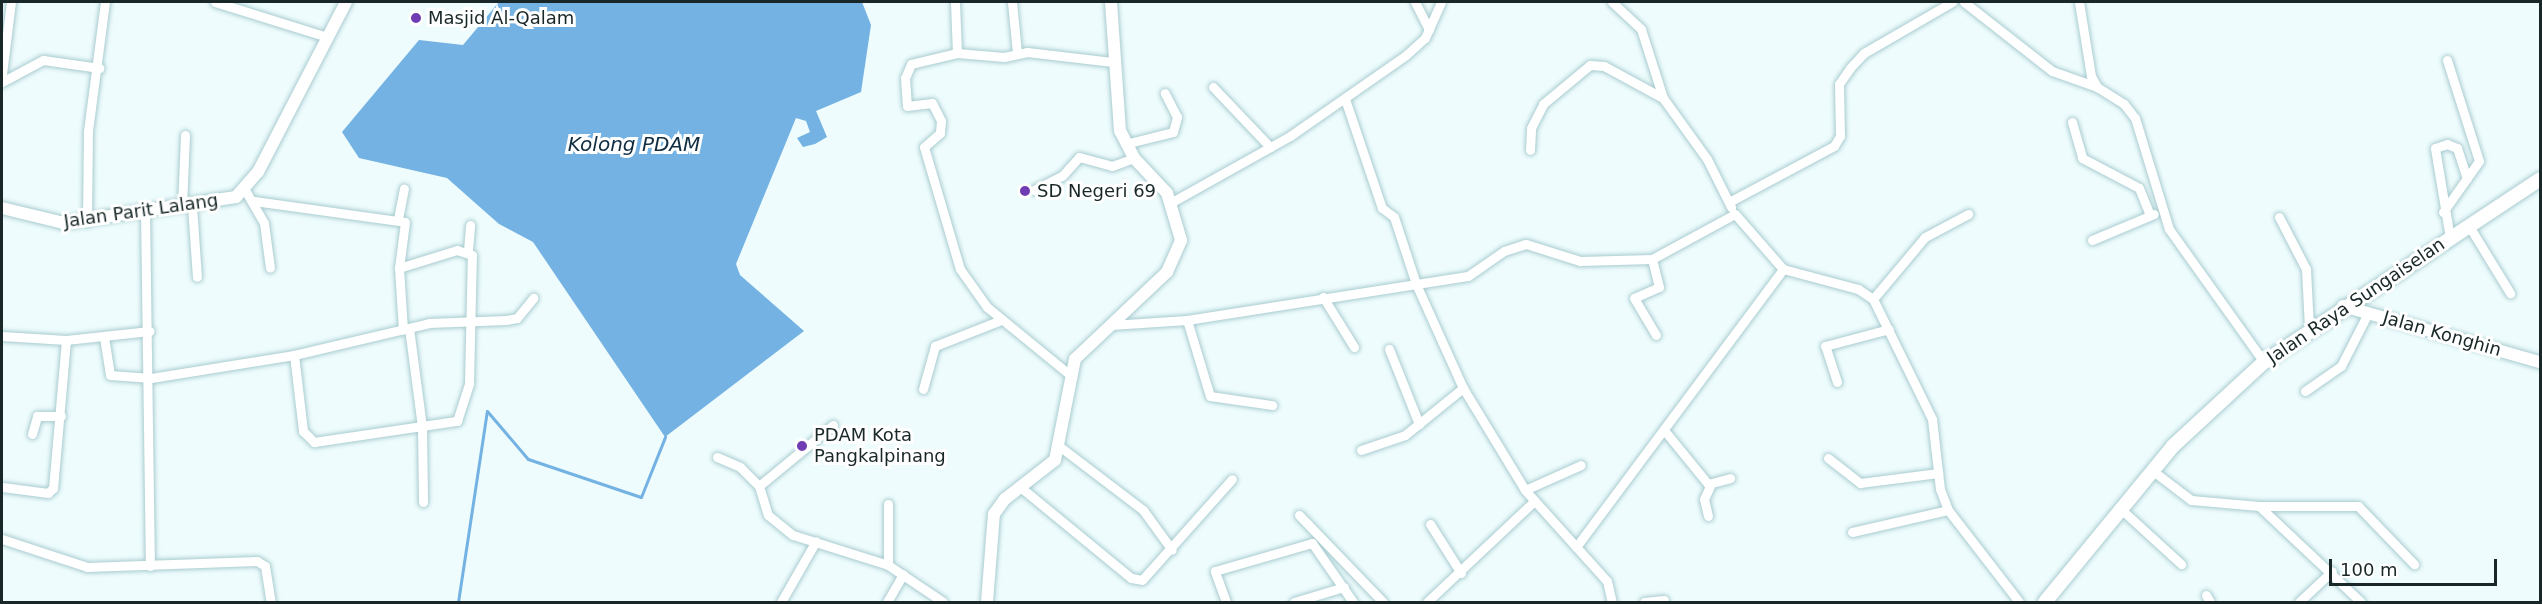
<!DOCTYPE html>
<html>
<head>
<meta charset="utf-8">
<style>
  body { margin:0 }
  #map { position:relative; width:2542px; height:604px; overflow:hidden; background:#eefcfd; font-family:"DejaVu Sans",sans-serif }
  div>[style] { position:absolute }
  [style*='--x'] { left:calc(var(--x)*1px); top:calc(var(--y)*1px); width:calc(var(--w)*1px); rotate:calc(var(--a)*1deg) }
  .water>* { inset:0; background:#73b2e2 }
  .stream>* { height:3px; margin:-1.5px; padding:0 1.5px; transform-origin:1.5px; border-radius:1.5px; background:#73b2e2 }
  .roads { filter:drop-shadow(0 0 2px #a9ccd0) drop-shadow(0 0 2px #a9ccd0) }
  .minor>* { height:9px; margin:-4.5px; padding:0 4.5px; transform-origin:4.5px; border-radius:4.5px; background:#fff }
  .tertiary>* { height:12px; margin:-6px; padding:0 6px; transform-origin:6px; border-radius:6px; background:#fff }
  .secondary>* { height:14px; margin:-7px; padding:0 7px; transform-origin:7px; border-radius:7px; background:#fff }
  .dots>* { width:16px; height:16px; translate:-50% -50%; box-sizing:border-box; border:3px solid #fff; border-radius:50% }
  span { translate:-50% -50%; white-space:nowrap; text-align:center; line-height:1.15; -webkit-text-stroke:6px #fff; paint-order:stroke }
  .poi-label { font-size:18px; color:#192728 }
  .left { translate:0 -50%; text-align:left }
  .street-label { font-size:18px; color:#192728 }
  .water-label { font-size:20px; color:#112d42; font-style:italic }
  .frame { position:absolute; inset:0; border:3px solid #192728; pointer-events:none }
  .scale { position:absolute; left:2329px; top:559px; width:168px; height:27px; box-sizing:border-box; border:3px solid #192728; border-top:0; padding-left:8px; font-size:18px; line-height:21px; white-space:nowrap; color:#192728; -webkit-text-stroke:4px #fff; paint-order:stroke }
</style>
</head>
<body>
<div id="map">
  <div class="water">
    <div style="clip-path:polygon(499px 2px,862px 2px,871px 25px,861px 92px,816px 111px,827px 137px,815px 144px,803px 147px,797px 138px,810px 132px,806px 121px,796px 118px,736px 264px,740px 275px,804px 331px,665px 437px,533px 242px,499px 224px,447px 178px,359px 158px,342px 132px,419px 40px,463px 45px)"></div>
  </div>
  <div class="stream">
    <div style="--x:458;--y:602;--w:193;--a:-81.4"></div>
    <div style="--x:487;--y:411;--w:63;--a:49.5"></div>
    <div style="--x:528;--y:459;--w:119;--a:18.6"></div>
    <div style="--x:641;--y:497;--w:65;--a:-68.2"></div>
  </div>
  <div class="roads">
    <div class="minor">
      <div style="--x:215;--y:2;--w:114;--a:17.3"></div>
      <div style="--x:955;--y:2;--w:51;--a:87.8"></div>
      <div style="--x:957;--y:53;--w:47;--a:4.9"></div>
      <div style="--x:1004;--y:57;--w:24;--a:-12"></div>
      <div style="--x:1027;--y:52;--w:86;--a:6.7"></div>
      <div style="--x:1012;--y:2;--w:51;--a:84.4"></div>
      <div style="--x:1415;--y:2;--w:31;--a:63"></div>
      <div style="--x:1612;--y:2;--w:40;--a:43"></div>
      <div style="--x:1641;--y:29;--w:72;--a:72.3"></div>
      <div style="--x:1663;--y:98;--w:75;--a:54.2"></div>
      <div style="--x:1707;--y:159;--w:54;--a:63.4"></div>
      <div style="--x:1964;--y:2;--w:112;--a:38.1"></div>
      <div style="--x:2052;--y:71;--w:48;--a:19.6"></div>
      <div style="--x:2079;--y:2;--w:75;--a:80.8"></div>
      <div style="--x:2091;--y:76;--w:13;--a:61"></div>
      <div style="--x:2097;--y:87;--w:32;--a:32"></div>
      <div style="--x:2124;--y:104;--w:18;--a:52"></div>
      <div style="--x:2135;--y:118;--w:116;--a:73"></div>
      <div style="--x:2169;--y:229;--w:163;--a:54.5"></div>
      <div style="--x:957;--y:53;--w:47;--a:166.6"></div>
      <div style="--x:911;--y:64;--w:15;--a:113"></div>
      <div style="--x:905;--y:78;--w:28;--a:86"></div>
      <div style="--x:907;--y:106;--w:25;--a:-7"></div>
      <div style="--x:932;--y:103;--w:20;--a:63"></div>
      <div style="--x:941;--y:121;--w:12;--a:95"></div>
      <div style="--x:940;--y:133;--w:21;--a:139"></div>
      <div style="--x:924;--y:147;--w:127;--a:73.6"></div>
      <div style="--x:960;--y:269;--w:47;--a:54.6"></div>
      <div style="--x:987;--y:307;--w:106;--a:39.3"></div>
      <div style="--x:2;--y:74;--w:73;--a:-82.9"></div>
      <div style="--x:2;--y:82;--w:47;--a:-28.2"></div>
      <div style="--x:43;--y:60;--w:57;--a:8.1"></div>
      <div style="--x:1213;--y:87;--w:83;--a:46.5"></div>
      <div style="--x:1345;--y:99;--w:115;--a:71.3"></div>
      <div style="--x:1382;--y:208;--w:15;--a:37"></div>
      <div style="--x:1394;--y:217;--w:71;--a:71.8"></div>
      <div style="--x:1416;--y:284;--w:114;--a:65.7"></div>
      <div style="--x:1463;--y:388;--w:119;--a:58.7"></div>
      <div style="--x:1525;--y:490;--w:122;--a:48"></div>
      <div style="--x:1607;--y:581;--w:22;--a:77"></div>
      <div style="--x:2072;--y:122;--w:37;--a:74"></div>
      <div style="--x:2082;--y:158;--w:64;--a:27.8"></div>
      <div style="--x:2139;--y:188;--w:29;--a:68"></div>
      <div style="--x:1125;--y:144;--w:49;--a:-14"></div>
      <div style="--x:1173;--y:132;--w:16;--a:-75"></div>
      <div style="--x:1177;--y:117;--w:27;--a:-117"></div>
      <div style="--x:1530;--y:150;--w:22;--a:-87"></div>
      <div style="--x:1531;--y:128;--w:27;--a:-63"></div>
      <div style="--x:1543;--y:104;--w:61;--a:-39.7"></div>
      <div style="--x:1590;--y:65;--w:14;--a:4"></div>
      <div style="--x:1604;--y:66;--w:67;--a:28.5"></div>
      <div style="--x:245;--y:190;--w:38;--a:60"></div>
      <div style="--x:264;--y:223;--w:45;--a:82.4"></div>
      <div style="--x:1034;--y:190;--w:31;--a:-27"></div>
      <div style="--x:1062;--y:176;--w:25;--a:-48"></div>
      <div style="--x:1079;--y:157;--w:34;--a:15"></div>
      <div style="--x:1112;--y:166;--w:23;--a:-20"></div>
      <div style="--x:254;--y:201;--w:152;--a:7.9"></div>
      <div style="--x:405;--y:222;--w:46;--a:97.4"></div>
      <div style="--x:399;--y:268;--w:62;--a:86.3"></div>
      <div style="--x:1172;--y:202;--w:135;--a:-29.2"></div>
      <div style="--x:1290;--y:136;--w:141;--a:-34.9"></div>
      <div style="--x:1406;--y:55;--w:25;--a:-42"></div>
      <div style="--x:1425;--y:38;--w:39;--a:-66"></div>
      <div style="--x:1729;--y:202;--w:119;--a:-28.1"></div>
      <div style="--x:1834;--y:146;--w:12;--a:-59"></div>
      <div style="--x:1840;--y:136;--w:52;--a:-91.1"></div>
      <div style="--x:1839;--y:84;--w:19;--a:-55"></div>
      <div style="--x:1850;--y:68;--w:21;--a:-47"></div>
      <div style="--x:1864;--y:53;--w:102;--a:-30.1"></div>
      <div style="--x:192;--y:206;--w:71;--a:86"></div>
      <div style="--x:182;--y:207;--w:72;--a:-87.6"></div>
      <div style="--x:145;--y:212;--w:354;--a:89.2"></div>
      <div style="--x:2443;--y:212;--w:62;--a:-54.8"></div>
      <div style="--x:2479;--y:161;--w:106;--a:-107.6"></div>
      <div style="--x:2279;--y:217;--w:59;--a:62.6"></div>
      <div style="--x:2306;--y:269;--w:60;--a:87.1"></div>
      <div style="--x:398;--y:219;--w:31;--a:-79"></div>
      <div style="--x:87;--y:222;--w:91;--a:-89.4"></div>
      <div style="--x:88;--y:131;--w:130;--a:-82.5"></div>
      <div style="--x:2469;--y:226;--w:79;--a:58.5"></div>
      <div style="--x:2450;--y:238;--w:91;--a:-99.5"></div>
      <div style="--x:2435;--y:148;--w:13;--a:-18"></div>
      <div style="--x:2447;--y:144;--w:11;--a:22"></div>
      <div style="--x:2457;--y:148;--w:32;--a:72"></div>
      <div style="--x:2092;--y:240;--w:67;--a:-22.8"></div>
      <div style="--x:468;--y:250;--w:25;--a:-85"></div>
      <div style="--x:1652;--y:259;--w:29;--a:76"></div>
      <div style="--x:1659;--y:287;--w:27;--a:156"></div>
      <div style="--x:1634;--y:298;--w:43;--a:59.3"></div>
      <div style="--x:1323;--y:297;--w:59;--a:58.2"></div>
      <div style="--x:1873;--y:299;--w:81;--a:-50"></div>
      <div style="--x:1925;--y:237;--w:49;--a:-28.1"></div>
      <div style="--x:1187;--y:320;--w:79;--a:73.2"></div>
      <div style="--x:1210;--y:396;--w:63;--a:8.3"></div>
      <div style="--x:1111;--y:325;--w:76;--a:-3.8"></div>
      <div style="--x:1187;--y:320;--w:284;--a:-8.9"></div>
      <div style="--x:1468;--y:276;--w:44;--a:-34.8"></div>
      <div style="--x:1504;--y:251;--w:23;--a:-18"></div>
      <div style="--x:1526;--y:244;--w:57;--a:17.5"></div>
      <div style="--x:1580;--y:261;--w:72;--a:-1.6"></div>
      <div style="--x:1652;--y:259;--w:94;--a:-28.5"></div>
      <div style="--x:1735;--y:214;--w:73;--a:48.9"></div>
      <div style="--x:1783;--y:269;--w:78;--a:14.9"></div>
      <div style="--x:1858;--y:289;--w:18;--a:34"></div>
      <div style="--x:1873;--y:299;--w:134;--a:63.8"></div>
      <div style="--x:1932;--y:419;--w:70;--a:83.5"></div>
      <div style="--x:1940;--y:489;--w:22;--a:69"></div>
      <div style="--x:1948;--y:510;--w:116;--a:52.3"></div>
      <div style="--x:409;--y:328;--w:100;--a:82.5"></div>
      <div style="--x:422;--y:427;--w:75;--a:89.2"></div>
      <div style="--x:2;--y:336;--w:64;--a:3.6"></div>
      <div style="--x:66;--y:340;--w:149;--a:95"></div>
      <div style="--x:53;--y:488;--w:7;--a:135"></div>
      <div style="--x:48;--y:493;--w:46;--a:-172.6"></div>
      <div style="--x:104;--y:337;--w:38;--a:81"></div>
      <div style="--x:110;--y:375;--w:41;--a:4.2"></div>
      <div style="--x:151;--y:378;--w:145;--a:-9.1"></div>
      <div style="--x:294;--y:355;--w:139;--a:-13.3"></div>
      <div style="--x:429;--y:323;--w:77;--a:-2.2"></div>
      <div style="--x:506;--y:320;--w:11;--a:-10"></div>
      <div style="--x:517;--y:318;--w:26;--a:-51"></div>
      <div style="--x:66;--y:340;--w:84;--a:-6.1"></div>
      <div style="--x:1389;--y:349;--w:81;--a:68.2"></div>
      <div style="--x:294;--y:355;--w:77;--a:83.2"></div>
      <div style="--x:303;--y:431;--w:16;--a:45"></div>
      <div style="--x:314;--y:442;--w:145;--a:-8.4"></div>
      <div style="--x:457;--y:421;--w:40;--a:-72"></div>
      <div style="--x:469;--y:383;--w:128;--a:-88.7"></div>
      <div style="--x:472;--y:255;--w:16;--a:-162"></div>
      <div style="--x:457;--y:250;--w:61;--a:162.8"></div>
      <div style="--x:1837;--y:382;--w:38;--a:-108"></div>
      <div style="--x:1825;--y:346;--w:66;--a:-14.9"></div>
      <div style="--x:923;--y:389;--w:45;--a:-74.4"></div>
      <div style="--x:935;--y:346;--w:71;--a:-21.5"></div>
      <div style="--x:2305;--y:391;--w:44;--a:-34.8"></div>
      <div style="--x:2341;--y:366;--w:59;--a:-63"></div>
      <div style="--x:833;--y:425;--w:96;--a:140.5"></div>
      <div style="--x:759;--y:486;--w:30;--a:73"></div>
      <div style="--x:768;--y:515;--w:32;--a:39"></div>
      <div style="--x:793;--y:535;--w:100;--a:17.5"></div>
      <div style="--x:888;--y:565;--w:66;--a:33.9"></div>
      <div style="--x:1664;--y:430;--w:70;--a:50.8"></div>
      <div style="--x:1708;--y:484;--w:23;--a:-15"></div>
      <div style="--x:32;--y:434;--w:19;--a:-74"></div>
      <div style="--x:37;--y:416;--w:24;--a:0"></div>
      <div style="--x:1059;--y:446;--w:106;--a:37.3"></div>
      <div style="--x:1143;--y:510;--w:49;--a:54.1"></div>
      <div style="--x:1361;--y:450;--w:46;--a:-18.8"></div>
      <div style="--x:1405;--y:435;--w:75;--a:-39"></div>
      <div style="--x:717;--y:457;--w:25;--a:23"></div>
      <div style="--x:740;--y:467;--w:27;--a:45"></div>
      <div style="--x:1828;--y:458;--w:41;--a:38"></div>
      <div style="--x:1860;--y:483;--w:79;--a:-7.3"></div>
      <div style="--x:2153;--y:471;--w:48;--a:37.3"></div>
      <div style="--x:2191;--y:500;--w:68;--a:5"></div>
      <div style="--x:2259;--y:506;--w:140;--a:43.3"></div>
      <div style="--x:1019;--y:486;--w:145;--a:39.4"></div>
      <div style="--x:1131;--y:578;--w:11;--a:10"></div>
      <div style="--x:1142;--y:580;--w:135;--a:-48.3"></div>
      <div style="--x:1525;--y:490;--w:61;--a:-24.1"></div>
      <div style="--x:888;--y:504;--w:61;--a:90"></div>
      <div style="--x:2259;--y:506;--w:99;--a:0"></div>
      <div style="--x:2358;--y:506;--w:81;--a:46"></div>
      <div style="--x:2123;--y:511;--w:79;--a:42.4"></div>
      <div style="--x:1299;--y:515;--w:121;--a:46"></div>
      <div style="--x:1708;--y:516;--w:17;--a:-103"></div>
      <div style="--x:1704;--y:499;--w:14;--a:-65"></div>
      <div style="--x:1430;--y:524;--w:58;--a:57.7"></div>
      <div style="--x:1852;--y:532;--w:98;--a:-12.9"></div>
      <div style="--x:2;--y:539;--w:89;--a:18.2"></div>
      <div style="--x:87;--y:567;--w:170;--a:-2"></div>
      <div style="--x:257;--y:561;--w:9;--a:32"></div>
      <div style="--x:265;--y:566;--w:36;--a:81"></div>
      <div style="--x:1576;--y:547;--w:347;--a:-53.3"></div>
      <div style="--x:2206;--y:595;--w:8;--a:60"></div>
      <div style="--x:781;--y:602;--w:70;--a:-60.2"></div>
      <div style="--x:887;--y:602;--w:32;--a:-60"></div>
      <div style="--x:1226;--y:602;--w:33;--a:-110"></div>
      <div style="--x:1215;--y:571;--w:101;--a:-16.1"></div>
      <div style="--x:1312;--y:543;--w:72;--a:55.2"></div>
      <div style="--x:1294;--y:602;--w:52;--a:-16.7"></div>
      <div style="--x:1427;--y:602;--w:147;--a:-43.3"></div>
      <div style="--x:1644;--y:602;--w:20;--a:-6"></div>
      <div style="--x:2299;--y:602;--w:45;--a:-43.2"></div>
    </div>
    <div class="tertiary">
      <div style="--x:2;--y:208;--w:64;--a:13.6"></div>
      <div style="--x:64;--y:223;--w:174;--a:-8.6"></div>
      <div style="--x:236;--y:197;--w:33;--a:-49"></div>
      <div style="--x:258;--y:172;--w:191;--a:-62.6"></div>
      <div style="--x:2343;--y:306;--w:205;--a:15.9"></div>
      <div style="--x:987;--y:602;--w:88;--a:-85.5"></div>
      <div style="--x:994;--y:514;--w:19;--a:-54"></div>
      <div style="--x:1005;--y:499;--w:63;--a:-38"></div>
      <div style="--x:1055;--y:460;--w:103;--a:-78.8"></div>
      <div style="--x:1075;--y:359;--w:127;--a:-43.4"></div>
      <div style="--x:1167;--y:272;--w:35;--a:-66"></div>
      <div style="--x:1181;--y:240;--w:49;--a:-106.6"></div>
      <div style="--x:1167;--y:193;--w:48;--a:-133.3"></div>
      <div style="--x:1134;--y:158;--w:30;--a:-117"></div>
      <div style="--x:1120;--y:131;--w:129;--a:-94"></div>
    </div>
    <div class="secondary">
      <div style="--x:2045;--y:602;--w:202;--a:-50.6"></div>
      <div style="--x:2173;--y:446;--w:124;--a:-42.7"></div>
      <div style="--x:2264;--y:362;--w:331;--a:-33.5"></div>
    </div>
  </div>
  <div class="dots">
    <div style="left:416px;top:18px;background:#6f3cb3"></div>
    <div style="left:1025px;top:191px;background:#6f3cb3"></div>
    <div style="left:802px;top:446px;background:#6f3cb3"></div>
  </div>
  <div class="poi-label">
    <span class="left" style="left:428px;top:18px">Masjid Al-Qalam</span>
    <span class="left" style="left:1037px;top:191px">SD Negeri 69</span>
    <span class="left" style="left:814px;top:446px">PDAM Kota<br>Pangkalpinang</span>
  </div>
  <div class="street-label">
    <span style="left:141px;top:211px;rotate:-8deg">Jalan Parit Lalang</span>
    <span style="left:2356px;top:301px;rotate:-34deg">Jalan Raya Sungaiselan</span>
    <span style="left:2442px;top:334px;rotate:16deg">Jalan Konghin</span>
  </div>
  <div class="water-label">
    <span style="left:634px;top:144px">Kolong PDAM</span>
  </div>
  <div class="frame"></div>
  <div class="scale">100 m</div>
</div>
</body>
</html>
